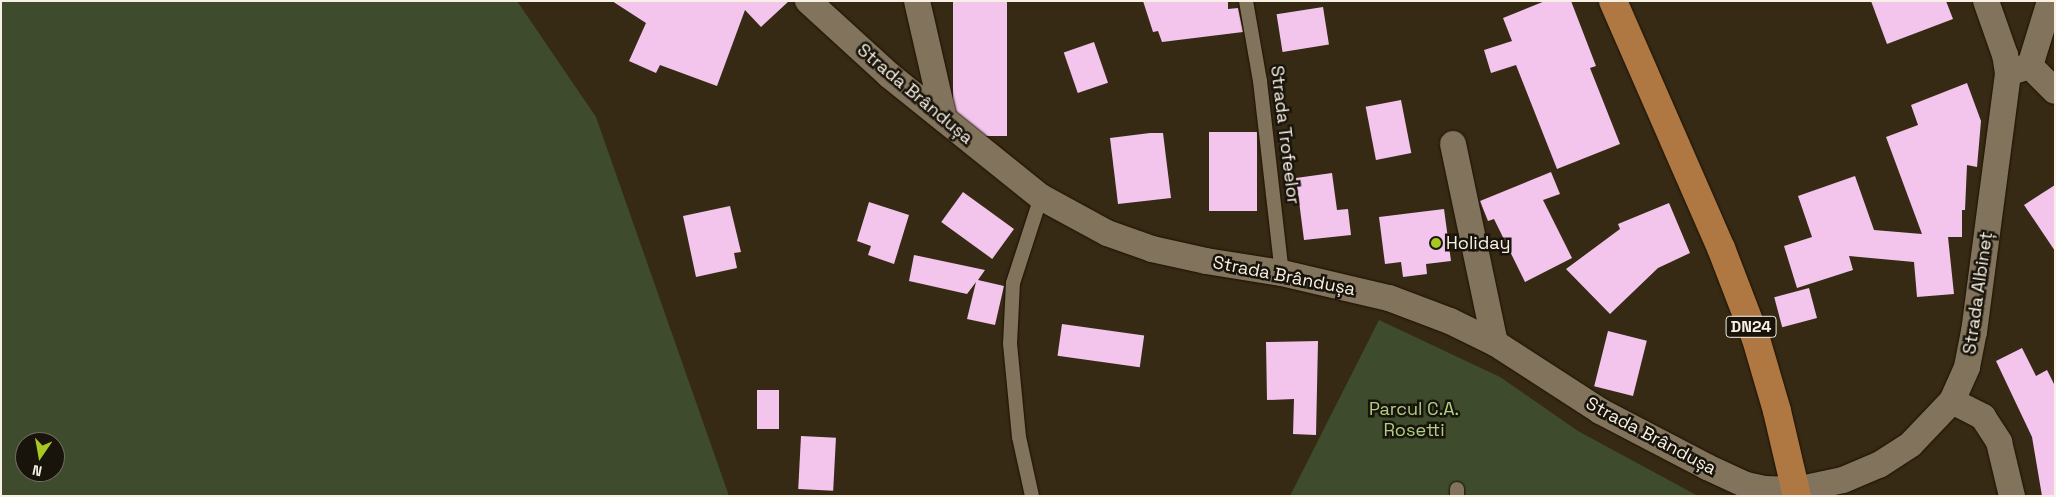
<!DOCTYPE html>
<html>
<head>
<meta charset="utf-8">
<style>
  body { margin:0 }
  #map { position:relative; width:2056px; height:497px; overflow:hidden; background:#362a15; font-family:"Space Grotesk",sans-serif }
  div>[style] { position:absolute }
  [style*='--x'] { left:calc(var(--x)*1px); top:calc(var(--y)*1px); width:calc(var(--w)*1px); rotate:calc(var(--a)*1deg) }
  .green>* { inset:0; background:#3e4b2c }
  .building>* { inset:0; background:#f3c5ec; transform-origin:0 0 }
  .roads { filter:drop-shadow(0 0 1px #1d1201) drop-shadow(0 0 1px #1d1201) }
  .service>* { height:14px; margin:-7px; padding:0 7px; transform-origin:7px; border-radius:7px; background:#81735c }
  .minor>* { height:26px; margin:-13px; padding:0 13px; transform-origin:13px; border-radius:13px; background:#81735c }
  .primary>* { height:28px; margin:-14px; padding:0 14px; transform-origin:14px; border-radius:14px; background:#af7843 }
  .dots>* { width:14px; height:14px; translate:-50% -50%; box-sizing:border-box; border:2px solid #19140b; border-radius:50% }
  span { translate:-50% -50%; white-space:nowrap; text-align:center; line-height:1.15; -webkit-text-stroke:5px #19140b; paint-order:stroke }
  .shield-label span { padding:1px 4px; background:#19140b; border:1px solid; border-radius:4px; -webkit-text-stroke-width:0 }
  .shield-label { font-size:16px; color:#f8f0e3; font-weight:700 }
  .street-label { font-size:18px; color:#f8f0e3 }
  .poi-label { font-size:18px; color:#f8f0e3 }
  .left { translate:0 -50%; text-align:left }
  .park-label { font-size:18px; color:#b0cf86 }
  .frame { position:absolute; inset:0; border:2px solid #f8f0e3; pointer-events:none }
  .north { position:absolute; left:15px; top:432px; width:50px; height:50px; box-sizing:border-box; background:#19140b; border:1px solid #726c61; border-radius:50%; rotate:192deg; font-size:14px; font-weight:700; line-height:20px; text-align:center; color:#f8f0e3 }
  .north::after { content:''; display:block; margin:auto; width:18px; height:22px; background:#a6c821; clip-path:polygon(50% 0,100% 100%,50% 72%,0 100%) }
</style>
</head>
<body>
<div id="map">
  <div class="green">
    <div style="clip-path:polygon(evenodd,1px 1px,517px 1px,596px 117px,729px 496px,1px 496px,1px 1px,25px 442px,55px 442px,55px 472px,25px 472px,25px 442px)"></div>
    <div style="clip-path:polygon(1379px 320px,1500px 377px,1578px 431px,1698px 496px,1290px 496px)"></div>
  </div>
  <div class="building">
    <div style="clip-path:polygon(612px 1px,789px 1px,761px 27px,745px 10px,717px 86px,660px 65px,656px 73px,629px 61px,646px 23px)"></div>
    <div style="left:953px;top:1px;width:54px;height:135px"></div>
    <div style="clip-path:polygon(1143px 1px,1228px 1px,1228px 9px,1238px 8px,1243px 32px,1162px 42px,1158px 31px,1153px 32px)"></div>
    <div style="clip-path:polygon(1545px 1px,1571px 1px,1596px 66px,1590px 68px,1620px 144px,1557px 169px,1516px 65px,1491px 73px,1484px 50px,1512px 41px,1503px 18px)"></div>
    <div style="clip-path:polygon(1871px 1px,1946px 1px,1953px 19px,1887px 44px)"></div>
    <div style="left:1323px;top:7px;width:38px;height:47px;rotate:81deg"></div>
    <div style="left:1094px;top:42px;width:43px;height:32px;rotate:71deg"></div>
    <div style="clip-path:polygon(1967px 83px,1981px 121px,1977px 167px,1967px 165px,1965px 210px,1962px 210px,1962px 237px,1948px 237px,1954px 294px,1917px 297px,1914px 262px,1849px 256px,1853px 270px,1797px 288px,1784px 246px,1812px 237px,1798px 196px,1855px 176px,1874px 230px,1922px 234px,1886px 137px,1918px 125px,1911px 105px)"></div>
    <div style="left:1401px;top:100px;width:54px;height:36px;rotate:79deg"></div>
    <div style="left:1257px;top:132px;width:79px;height:48px;rotate:90deg"></div>
    <div style="clip-path:polygon(1150px 133px,1163px 133px,1171px 198px,1118px 204px,1110px 138px)"></div>
    <div style="clip-path:polygon(1551px 172px,1560px 194px,1543px 200px,1572px 258px,1525px 282px,1494px 219px,1488px 221px,1480px 201px)"></div>
    <div style="clip-path:polygon(1332px 173px,1337px 210px,1348px 209px,1351px 235px,1304px 240px,1296px 178px)"></div>
    <div style="clip-path:polygon(2055px 185px,2055px 251px,2024px 205px)"></div>
    <div style="left:963px;top:192px;width:63px;height:37px;rotate:36deg"></div>
    <div style="clip-path:polygon(869px 202px,909px 215px,894px 264px,868px 255px,871px 246px,857px 241px)"></div>
    <div style="clip-path:polygon(1669px 203px,1690px 253px,1658px 268px,1610px 314px,1566px 269px,1620px 229px,1618px 224px)"></div>
    <div style="clip-path:polygon(730px 206px,741px 252px,734px 253px,737px 268px,696px 277px,683px 216px)"></div>
    <div style="clip-path:polygon(1444px 209px,1451px 261px,1426px 264px,1427px 274px,1403px 277px,1401px 262px,1385px 264px,1379px 217px)"></div>
    <div style="clip-path:polygon(914px 255px,985px 270px,978px 280px,1004px 286px,995px 325px,967px 319px,976px 282px,967px 294px,909px 281px)"></div>
    <div style="left:1809px;top:288px;width:31px;height:36px;rotate:75deg"></div>
    <div style="left:1062px;top:324px;width:83px;height:32px;rotate:8deg"></div>
    <div style="left:1608px;top:331px;width:40px;height:57px;rotate:14deg"></div>
    <div style="clip-path:polygon(1318px 341px,1316px 435px,1293px 434px,1294px 399px,1267px 400px,1266px 342px)"></div>
    <div style="clip-path:polygon(2022px 348px,2036px 376px,2047px 370px,2055px 386px,2055px 496px,2042px 496px,2032px 437px,1996px 361px)"></div>
    <div style="left:757px;top:390px;width:22px;height:39px"></div>
    <div style="left:801px;top:436px;width:35px;height:53px;rotate:3deg"></div>
  </div>
  <div class="roads">
    <div class="service">
      <div style="--x:1246;--y:1;--w:81;--a:80.1"></div>
      <div style="--x:1260;--y:81;--w:193;--a:83.5"></div>
      <div style="--x:1457;--y:489;--w:7;--a:90"></div>
      <div style="--x:1032;--y:496;--w:60;--a:-102.4"></div>
      <div style="--x:1019;--y:437;--w:93;--a:-95.5"></div>
      <div style="--x:1010;--y:344;--w:61;--a:-87.2"></div>
      <div style="--x:1013;--y:283;--w:90;--a:-72"></div>
    </div>
    <div class="minor">
      <div style="--x:808;--y:1;--w:110;--a:42.4"></div>
      <div style="--x:889;--y:75;--w:195;--a:38.8"></div>
      <div style="--x:1041;--y:197;--w:75;--a:28.6"></div>
      <div style="--x:1107;--y:233;--w:48;--a:19.6"></div>
      <div style="--x:1152;--y:249;--w:55;--a:12.5"></div>
      <div style="--x:1206;--y:261;--w:77;--a:9"></div>
      <div style="--x:1282;--y:273;--w:110;--a:13.2"></div>
      <div style="--x:1389;--y:298;--w:65;--a:20.7"></div>
      <div style="--x:1450;--y:321;--w:50;--a:26.1"></div>
      <div style="--x:1495;--y:343;--w:125;--a:32.9"></div>
      <div style="--x:1600;--y:411;--w:121;--a:27.6"></div>
      <div style="--x:1707;--y:467;--w:43;--a:24.8"></div>
      <div style="--x:1746;--y:485;--w:19;--a:12"></div>
      <div style="--x:1765;--y:489;--w:31;--a:2"></div>
      <div style="--x:1796;--y:490;--w:48;--a:-12"></div>
      <div style="--x:1843;--y:480;--w:39;--a:-23"></div>
      <div style="--x:1879;--y:465;--w:38;--a:-33"></div>
      <div style="--x:1911;--y:444;--w:59;--a:-46.4"></div>
      <div style="--x:1952;--y:401;--w:37;--a:-66"></div>
      <div style="--x:1967;--y:367;--w:36;--a:-79"></div>
      <div style="--x:1974;--y:332;--w:261;--a:-82.5"></div>
      <div style="--x:2008;--y:73;--w:18;--a:-99"></div>
      <div style="--x:2005;--y:55;--w:57;--a:-109.4"></div>
      <div style="--x:917;--y:1;--w:121;--a:77.1"></div>
      <div style="--x:2030;--y:66;--w:35;--a:45"></div>
      <div style="--x:2008;--y:73;--w:23;--a:-18"></div>
      <div style="--x:2030;--y:66;--w:68;--a:-72.9"></div>
      <div style="--x:1453;--y:144;--w:203;--a:78.1"></div>
      <div style="--x:1952;--y:401;--w:35;--a:27"></div>
      <div style="--x:1983;--y:417;--w:30;--a:57"></div>
      <div style="--x:1999;--y:442;--w:56;--a:76.5"></div>
    </div>
    <div class="primary">
      <div style="--x:1613;--y:1;--w:270;--a:66.4"></div>
      <div style="--x:1721;--y:248;--w:97;--a:69"></div>
      <div style="--x:1756;--y:339;--w:75;--a:73.7"></div>
      <div style="--x:1777;--y:411;--w:87;--a:76.8"></div>
    </div>
  </div>
  <div class="dots">
    <div style="left:1436px;top:243px;background:#a6c821"></div>
  </div>
  <div class="shield-label">
    <span style="left:1751px;top:327px">DN24</span>
  </div>
  <div class="street-label">
    <span style="left:915px;top:94px;rotate:40deg">Strada Brândușa</span>
    <span style="left:1285px;top:135px;rotate:83deg">Strada Trofeelor</span>
    <span style="left:1284px;top:276px;rotate:11deg">Strada Brândușa</span>
    <span style="left:1978px;top:293px;rotate:-82deg">Strada Albineț</span>
    <span style="left:1651px;top:436px;rotate:28deg">Strada Brândușa</span>
  </div>
  <div class="poi-label">
    <span class="left" style="left:1446px;top:243px">Holiday</span>
  </div>
  <div class="park-label">
    <span style="left:1414px;top:420px">Parcul C.A.<br>Rosetti</span>
  </div>
  <div class="frame"></div>
  <div class="north">N</div>
</div>
</body>
</html>
